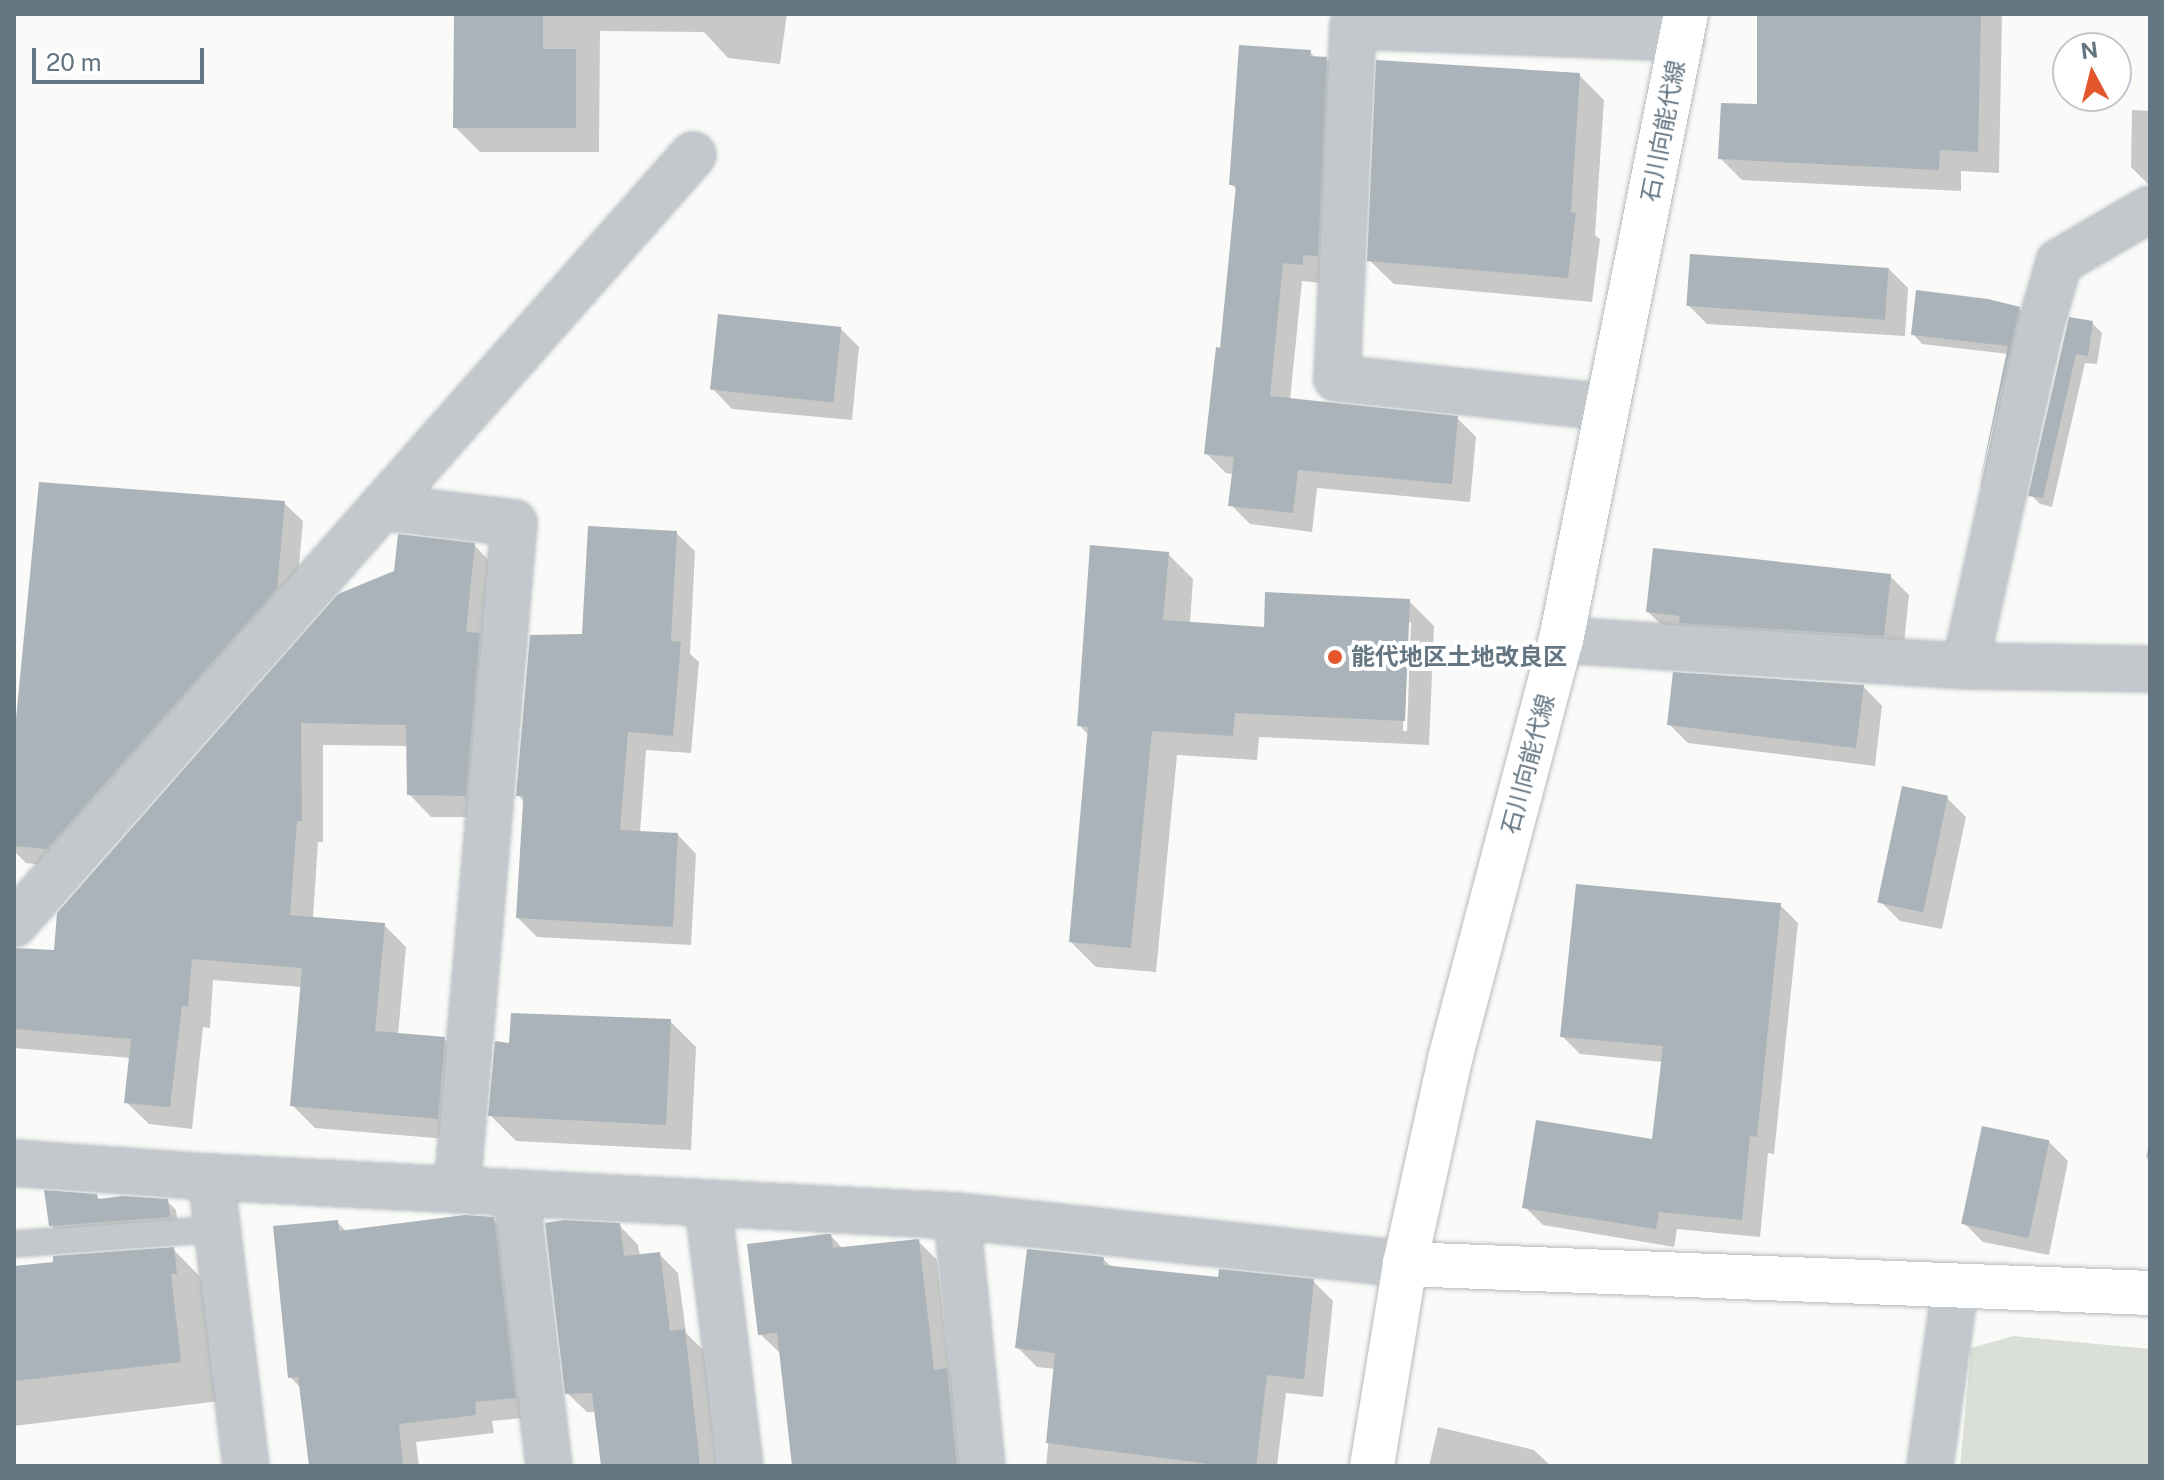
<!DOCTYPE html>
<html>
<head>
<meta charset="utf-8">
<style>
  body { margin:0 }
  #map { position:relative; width:2164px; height:1480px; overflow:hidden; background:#fafaf8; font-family:"Public Sans","Noto Sans JP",sans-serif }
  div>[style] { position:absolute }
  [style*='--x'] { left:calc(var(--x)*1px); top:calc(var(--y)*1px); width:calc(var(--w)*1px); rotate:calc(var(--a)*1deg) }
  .green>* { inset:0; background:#dadfd7 }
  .shadow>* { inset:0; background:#0003 }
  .building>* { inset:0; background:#aab3b9; transform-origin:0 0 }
  .roads { filter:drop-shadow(0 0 2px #b3babf) drop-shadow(0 0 2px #b3babf) }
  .lane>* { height:24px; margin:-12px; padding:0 12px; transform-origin:12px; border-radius:12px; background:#c3c8cc }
  .street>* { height:44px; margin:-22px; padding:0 22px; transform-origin:22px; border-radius:22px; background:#c3c8cc }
  .secondary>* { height:44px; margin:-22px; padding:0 22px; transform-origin:22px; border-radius:22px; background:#fff }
  .dots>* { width:22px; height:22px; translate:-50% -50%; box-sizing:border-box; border:4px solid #fff; border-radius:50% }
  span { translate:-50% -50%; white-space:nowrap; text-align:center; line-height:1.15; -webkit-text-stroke:8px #fff; paint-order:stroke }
  .street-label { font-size:24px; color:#657683 }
  .poi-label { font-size:24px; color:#657683; font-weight:700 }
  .left { translate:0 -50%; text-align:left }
  .frame { position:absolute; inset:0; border:16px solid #657683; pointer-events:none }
  .north { position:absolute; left:2052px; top:32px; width:80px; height:80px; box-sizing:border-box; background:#fff; border:2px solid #c1c8cd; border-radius:50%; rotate:353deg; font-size:22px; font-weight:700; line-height:32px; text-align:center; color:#657683 }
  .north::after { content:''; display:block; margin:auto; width:28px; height:36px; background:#e4572e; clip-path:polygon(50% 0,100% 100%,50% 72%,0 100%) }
  .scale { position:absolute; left:32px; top:48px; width:172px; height:36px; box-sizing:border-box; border:4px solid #657683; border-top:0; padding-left:10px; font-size:24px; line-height:28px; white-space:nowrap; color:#657683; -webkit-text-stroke:6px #fff; paint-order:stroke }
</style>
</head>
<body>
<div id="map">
  <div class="green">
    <div style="clip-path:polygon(2013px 1336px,2150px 1349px,2150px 1466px,1960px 1466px,1971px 1348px)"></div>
  </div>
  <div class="shadow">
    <div style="clip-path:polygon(456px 14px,787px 14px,780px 64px,728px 58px,704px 32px,600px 31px,599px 152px,480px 152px,455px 127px)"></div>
    <div style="clip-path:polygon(1759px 14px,2002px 14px,1999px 173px,1961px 171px,1961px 191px,1742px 180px,1720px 158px,1759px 107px)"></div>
    <div style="clip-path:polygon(1310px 52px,1316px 59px,1326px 59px,1345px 78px,1321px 283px,1302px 281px,1290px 400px,1457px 418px,1476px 437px,1470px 502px,1317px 488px,1312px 532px,1250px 524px,1231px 505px,1234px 474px,1226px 473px,1207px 454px,1222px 350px,1237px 190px,1231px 184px)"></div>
    <div style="clip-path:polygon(1579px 75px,1604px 100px,1595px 235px,1600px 239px,1592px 302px,1394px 284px,1369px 260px)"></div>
    <div style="clip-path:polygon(2132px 110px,2150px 111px,2150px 186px,2131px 167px)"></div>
    <div style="clip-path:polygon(1888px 268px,1908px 288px,1905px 336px,1707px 324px,1688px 305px)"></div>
    <div style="clip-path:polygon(2019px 309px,2028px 318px,1989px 493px,1981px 486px,2009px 354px,1922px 344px,1913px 334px)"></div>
    <div style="clip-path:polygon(2071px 319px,2092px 323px,2102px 333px,2097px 364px,2085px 363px,2052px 507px,2040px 504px,2031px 495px)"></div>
    <div style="clip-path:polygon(840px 328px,859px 347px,852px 420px,732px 409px,713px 389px)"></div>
    <div style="clip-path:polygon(284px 503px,303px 521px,295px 608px,66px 867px,26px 863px,14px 851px,14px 772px)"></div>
    <div style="clip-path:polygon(676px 533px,695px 551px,690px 654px,699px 662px,691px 753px,646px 750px,640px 833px,678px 835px,696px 854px,691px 945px,537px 937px,518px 918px,524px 802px,518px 795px,584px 636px)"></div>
    <div style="clip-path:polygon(474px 545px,496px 568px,487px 817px,431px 817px,409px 794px,408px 746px,323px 745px,323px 842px,318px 842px,313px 918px,384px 925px,406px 947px,398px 1035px,444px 1039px,466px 1061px,459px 1140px,315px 1128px,292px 1105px,302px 987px,213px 980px,210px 1028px,203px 1027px,192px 1129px,149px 1124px,126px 1102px,131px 1058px,14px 1048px,14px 949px,55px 952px)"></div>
    <div style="clip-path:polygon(evenodd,1168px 554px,1193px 579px,1190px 624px,1266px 629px,1409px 601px,1434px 626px,1429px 745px,1259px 737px,1257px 760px,1177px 755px,1156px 972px,1096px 967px,1071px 942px,1090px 736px,1079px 725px,1168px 554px,1407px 622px,1411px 622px,1407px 731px,1403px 731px,1407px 622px)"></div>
    <div style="clip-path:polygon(1890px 576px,1909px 595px,1903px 654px,1668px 631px,1648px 612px)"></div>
    <div style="clip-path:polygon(1863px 686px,1882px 706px,1875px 766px,1688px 743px,1669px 724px)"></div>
    <div style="clip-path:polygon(1947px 798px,1966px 817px,1942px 929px,1900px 921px,1881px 902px)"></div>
    <div style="clip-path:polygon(1780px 905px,1798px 923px,1774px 1154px,1768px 1153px,1760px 1237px,1677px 1229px,1674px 1247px,1543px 1225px,1525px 1207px,1654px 1141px,1663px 1062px,1580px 1054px,1562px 1036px)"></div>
    <div style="clip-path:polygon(670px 1021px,696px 1047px,691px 1150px,516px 1141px,490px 1115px,511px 1045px)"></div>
    <div style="clip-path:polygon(2150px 1140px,2150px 1161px,2146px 1157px)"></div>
    <div style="clip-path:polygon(2049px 1142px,2068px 1161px,2049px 1255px,1983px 1242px,1964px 1223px)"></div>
    <div style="clip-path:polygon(96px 1196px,101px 1201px,167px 1201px,176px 1210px,178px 1226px,60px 1235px,51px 1225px)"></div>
    <div style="clip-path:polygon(493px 1219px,512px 1238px,533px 1417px,492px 1421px,494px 1433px,416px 1442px,419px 1466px,311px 1466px,302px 1389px,290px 1377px,337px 1222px,347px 1232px)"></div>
    <div style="clip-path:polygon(619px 1225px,638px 1245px,640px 1256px,659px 1254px,678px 1273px,686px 1333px,704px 1351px,717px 1466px,603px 1466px,596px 1412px,587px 1412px,567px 1393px)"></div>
    <div style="clip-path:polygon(831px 1236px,843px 1249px,918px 1241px,937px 1260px,950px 1374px,966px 1390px,973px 1466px,794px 1466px,780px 1353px,760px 1334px)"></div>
    <div style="clip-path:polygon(173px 1249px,213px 1290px,220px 1401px,14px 1426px,14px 1268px)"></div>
    <div style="clip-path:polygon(1103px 1259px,1113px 1268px,1220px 1279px,1313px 1281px,1333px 1301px,1323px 1397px,1286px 1393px,1277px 1466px,1046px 1466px,1056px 1369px,1037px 1367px,1018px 1348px)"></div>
    <div style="clip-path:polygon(1438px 1427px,1534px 1450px,1551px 1466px,1429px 1466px)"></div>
  </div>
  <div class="building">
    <div style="clip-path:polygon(454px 14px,543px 14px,543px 49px,576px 49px,576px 128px,453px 128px)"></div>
    <div style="clip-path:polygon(1757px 14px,1981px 14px,1978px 152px,1940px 150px,1939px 170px,1718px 159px,1721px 103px,1757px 104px)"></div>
    <div style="clip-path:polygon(1239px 45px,1311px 50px,1310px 56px,1327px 57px,1318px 256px,1303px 255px,1303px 265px,1283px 263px,1270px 396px,1458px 416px,1452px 484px,1298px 470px,1293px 513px,1228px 506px,1234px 457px,1204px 454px,1216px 347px,1220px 348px,1236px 185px,1229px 185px)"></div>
    <div style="clip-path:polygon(1376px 60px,1580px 73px,1571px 212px,1576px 213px,1568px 278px,1367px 261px)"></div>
    <div style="left:1690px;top:254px;width:199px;height:52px;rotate:4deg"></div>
    <div style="clip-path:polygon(1916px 290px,1988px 299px,2020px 307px,1979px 487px,2008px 346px,1911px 335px)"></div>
    <div style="left:718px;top:314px;width:124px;height:76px;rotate:6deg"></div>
    <div style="clip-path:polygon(2069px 317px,2093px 321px,2088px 356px,2076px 354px,2043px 498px,2028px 496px)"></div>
    <div style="clip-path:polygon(39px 482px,285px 501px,277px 589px,47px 849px,14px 846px,14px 739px)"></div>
    <div style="clip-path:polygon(588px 526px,677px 531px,671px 641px,681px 642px,673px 736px,628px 732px,620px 830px,678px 833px,673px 927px,516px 918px,523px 802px,523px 796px,516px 796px,530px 635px,582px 634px)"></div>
    <div style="clip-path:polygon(398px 534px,475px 543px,466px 632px,480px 633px,466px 796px,407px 795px,406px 725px,301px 723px,302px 821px,297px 821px,290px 915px,385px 923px,375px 1031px,445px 1037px,438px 1119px,290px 1106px,302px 968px,192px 959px,188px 1006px,182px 1006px,170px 1107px,124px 1103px,131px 1039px,14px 1029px,14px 948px,54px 950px,57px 913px,338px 594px,394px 571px)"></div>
    <div style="clip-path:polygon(1090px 545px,1169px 552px,1163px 620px,1264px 627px,1265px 592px,1410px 599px,1405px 721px,1235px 713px,1233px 736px,1152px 731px,1131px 948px,1069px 942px,1088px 727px,1077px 726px)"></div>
    <div style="clip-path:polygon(1653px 548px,1891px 574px,1884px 636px,1679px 623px,1680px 616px,1646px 612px)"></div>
    <div style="clip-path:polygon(1673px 672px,1864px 685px,1856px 748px,1667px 725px)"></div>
    <div style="left:1902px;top:786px;width:47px;height:119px;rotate:12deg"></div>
    <div style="clip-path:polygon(1576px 884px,1781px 903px,1757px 1137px,1750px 1136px,1742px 1220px,1659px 1212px,1656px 1229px,1522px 1208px,1536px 1120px,1652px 1139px,1663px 1046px,1560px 1037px)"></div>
    <div style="clip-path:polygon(511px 1013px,671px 1019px,666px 1125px,488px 1116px,495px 1041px,509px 1043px)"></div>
    <div style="left:1982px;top:1126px;width:69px;height:100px;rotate:12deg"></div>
    <div style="clip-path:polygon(44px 1190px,97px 1194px,98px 1199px,123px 1196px,168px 1199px,170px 1217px,49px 1226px)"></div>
    <div style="clip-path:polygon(465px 1215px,494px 1217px,516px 1398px,475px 1402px,476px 1415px,399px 1424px,403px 1466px,309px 1466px,298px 1377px,288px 1378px,273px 1226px,338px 1220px,339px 1231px)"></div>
    <div style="clip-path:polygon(563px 1220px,620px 1223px,624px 1256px,660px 1252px,670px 1331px,685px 1329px,700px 1466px,601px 1466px,592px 1393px,565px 1394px,545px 1223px)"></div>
    <div style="clip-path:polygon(827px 1234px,831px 1234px,833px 1248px,919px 1239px,934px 1370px,947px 1368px,957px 1466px,792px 1466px,777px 1333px,758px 1335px,747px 1244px)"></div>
    <div style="clip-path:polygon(174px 1247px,177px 1274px,171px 1274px,181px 1362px,14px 1381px,14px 1266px,53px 1262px,53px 1256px)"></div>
    <div style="clip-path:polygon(1027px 1249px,1104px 1257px,1103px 1265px,1218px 1277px,1219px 1269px,1314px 1279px,1304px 1379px,1267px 1375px,1256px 1466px,1225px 1466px,1046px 1443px,1055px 1353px,1015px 1348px)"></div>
  </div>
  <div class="roads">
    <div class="lane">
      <div style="--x:14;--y:1244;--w:205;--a:-4.2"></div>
    </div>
    <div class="street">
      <div style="--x:1607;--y:407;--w:272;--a:-173.9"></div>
      <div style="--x:1337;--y:378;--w:352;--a:-87.4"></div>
      <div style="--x:1353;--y:26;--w:329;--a:2.1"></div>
      <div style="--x:382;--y:507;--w:133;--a:6.9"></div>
      <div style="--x:514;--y:523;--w:668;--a:94.89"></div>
      <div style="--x:1561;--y:640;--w:405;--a:3.7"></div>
      <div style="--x:1965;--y:666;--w:185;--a:0.9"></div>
      <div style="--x:1965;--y:666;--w:346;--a:-77.5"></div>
      <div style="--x:2040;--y:328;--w:69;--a:-73.9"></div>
      <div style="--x:2059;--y:262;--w:105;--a:-30.2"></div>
      <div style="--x:14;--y:924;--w:1026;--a:-48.56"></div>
      <div style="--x:14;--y:1163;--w:197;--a:4.1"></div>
      <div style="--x:211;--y:1177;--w:747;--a:2.99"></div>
      <div style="--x:957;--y:1216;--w:451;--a:6.1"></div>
      <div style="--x:211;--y:1177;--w:291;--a:83.1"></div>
      <div style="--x:516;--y:1193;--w:275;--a:83.1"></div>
      <div style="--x:708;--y:1205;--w:263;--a:83"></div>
      <div style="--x:957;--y:1216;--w:251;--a:84.3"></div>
      <div style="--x:1930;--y:1466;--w:180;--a:-82"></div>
    </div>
    <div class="secondary">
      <div style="--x:1405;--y:1264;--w:746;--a:2.23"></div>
      <div style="--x:1372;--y:1466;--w:205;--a:-80.7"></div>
      <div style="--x:1405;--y:1264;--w:210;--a:-77.6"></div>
      <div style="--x:1450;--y:1059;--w:433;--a:-75.2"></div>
      <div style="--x:1561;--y:640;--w:638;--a:-78.71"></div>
    </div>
  </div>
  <div class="dots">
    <div style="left:1335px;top:657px;background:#e4572e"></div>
  </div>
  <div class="street-label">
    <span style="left:1663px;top:131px;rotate:-79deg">石川向能代線</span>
    <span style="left:1528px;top:764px;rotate:-75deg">石川向能代線</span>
  </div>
  <div class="poi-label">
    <span class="left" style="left:1351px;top:657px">能代地区土地改良区</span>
  </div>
  <div class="frame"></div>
  <div class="north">N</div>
  <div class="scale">20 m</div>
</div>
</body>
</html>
